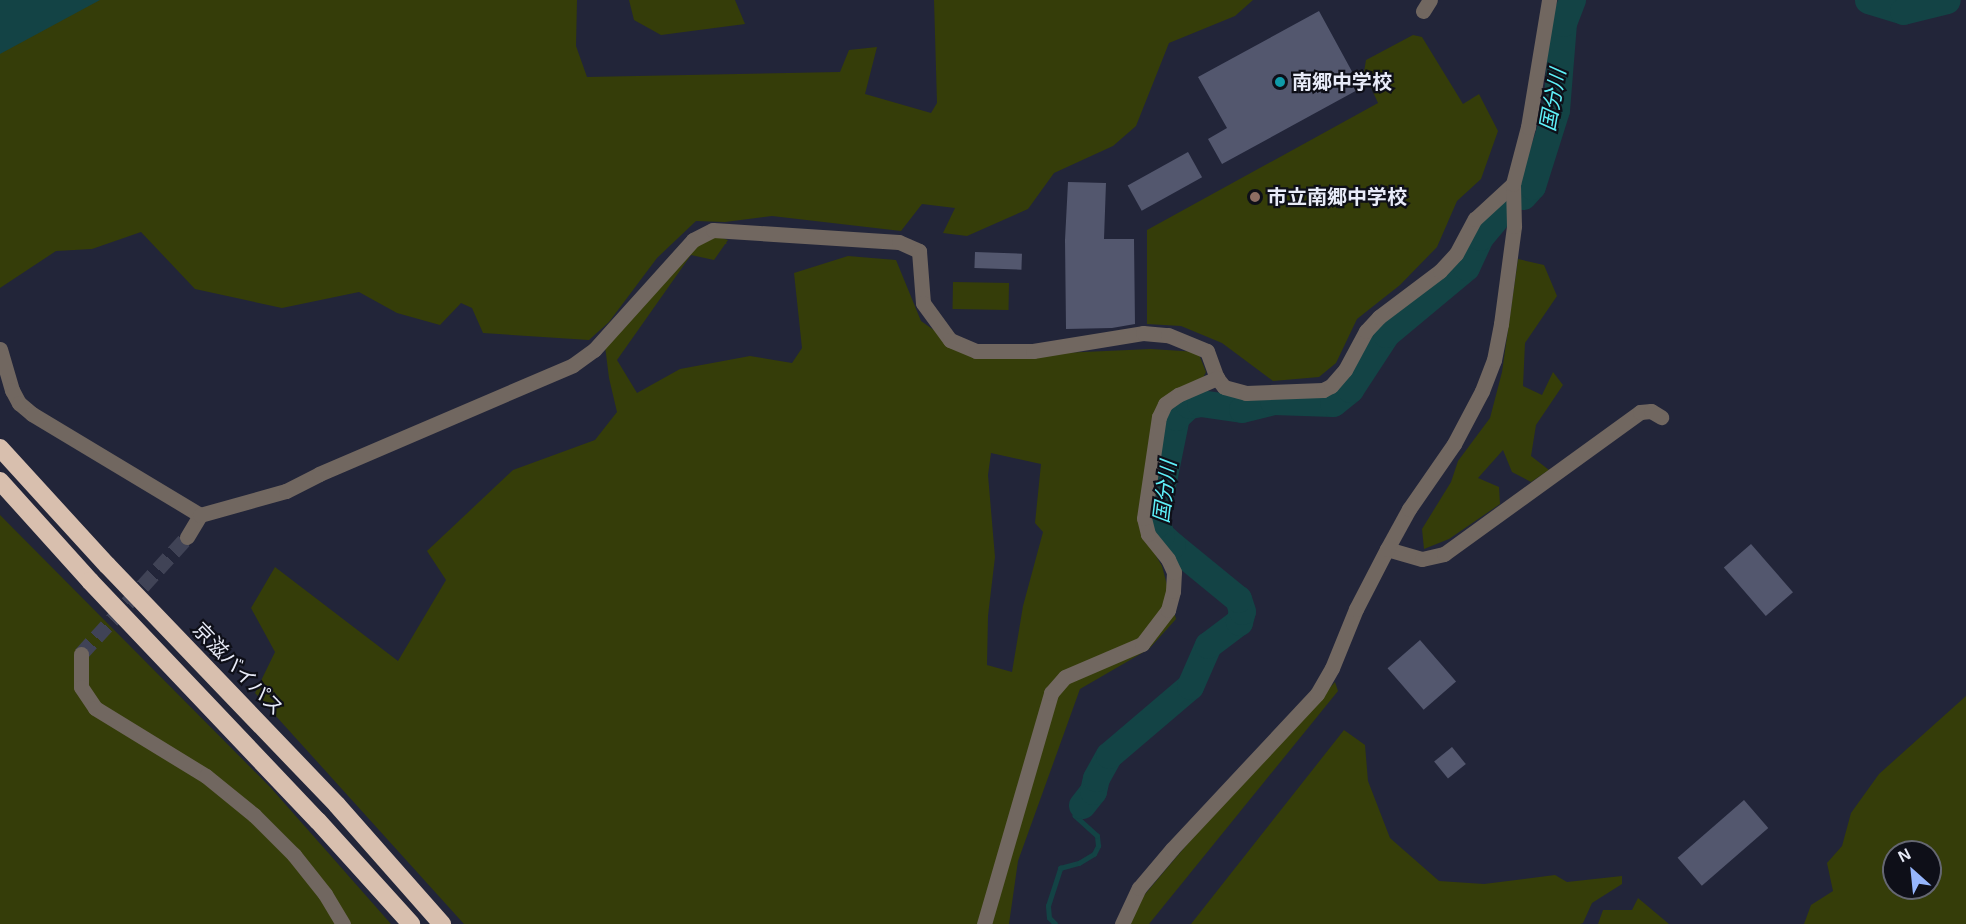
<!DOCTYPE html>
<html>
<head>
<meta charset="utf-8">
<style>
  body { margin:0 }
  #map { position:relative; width:1966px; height:924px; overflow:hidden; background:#222539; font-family:Arial,"Noto Sans JP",sans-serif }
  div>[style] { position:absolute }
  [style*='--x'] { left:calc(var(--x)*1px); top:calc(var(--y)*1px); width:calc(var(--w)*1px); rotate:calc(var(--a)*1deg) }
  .green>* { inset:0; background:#353d09; transform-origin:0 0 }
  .water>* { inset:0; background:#134345 }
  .stream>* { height:4.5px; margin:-2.25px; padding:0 2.25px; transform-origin:2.25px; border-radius:2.25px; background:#134345 }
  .river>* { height:27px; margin:-13.5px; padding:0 13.5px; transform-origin:13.5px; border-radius:13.5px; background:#134345 }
  .building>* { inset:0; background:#53576e; transform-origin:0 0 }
  .minor-tunnel>* { height:15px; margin-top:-7.5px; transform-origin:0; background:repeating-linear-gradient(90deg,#404356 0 15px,transparent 0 23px) }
  .minor>* { height:15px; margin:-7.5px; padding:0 7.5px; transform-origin:7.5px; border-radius:7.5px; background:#716760 }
  .highway>* { height:18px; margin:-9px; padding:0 9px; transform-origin:9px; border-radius:9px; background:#d8bfae }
  .dots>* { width:16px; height:16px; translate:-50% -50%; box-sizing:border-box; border:3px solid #0e0f18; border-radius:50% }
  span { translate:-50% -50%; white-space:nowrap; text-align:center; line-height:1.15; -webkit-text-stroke:4.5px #0e0f18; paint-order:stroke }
  .poi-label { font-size:20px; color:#e8ebf8; font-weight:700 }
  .left { translate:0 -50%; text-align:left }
  .street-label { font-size:20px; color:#e8ebf8 }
  .water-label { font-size:21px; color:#5ef1f9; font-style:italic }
  .north { position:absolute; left:1882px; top:840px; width:60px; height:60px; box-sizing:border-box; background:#0e0f18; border:2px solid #656772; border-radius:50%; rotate:333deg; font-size:16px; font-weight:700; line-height:24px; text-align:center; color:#e8ebf8 }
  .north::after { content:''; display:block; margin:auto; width:21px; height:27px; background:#96b6fd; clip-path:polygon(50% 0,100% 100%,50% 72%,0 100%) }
</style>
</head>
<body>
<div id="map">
  <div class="green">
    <div style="clip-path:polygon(83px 0,577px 0,576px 46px,587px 77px,840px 72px,849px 50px,877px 47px,865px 94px,931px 113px,937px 103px,934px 0,1253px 0,1235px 16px,1169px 43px,1136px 126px,1113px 146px,1054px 173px,1028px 209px,967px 236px,943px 233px,955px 208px,922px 204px,901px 231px,772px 216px,725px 222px,696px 221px,657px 258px,609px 322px,589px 340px,483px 333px,472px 308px,461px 303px,440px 325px,397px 313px,359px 292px,282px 308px,195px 289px,141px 232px,92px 249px,56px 251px,0 288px,0 46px)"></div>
    <div style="clip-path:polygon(629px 0,735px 0,745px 24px,661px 35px,634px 20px)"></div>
    <div style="clip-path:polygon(1413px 35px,1422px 37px,1463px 104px,1479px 94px,1498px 131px,1481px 179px,1457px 201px,1437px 247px,1400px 285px,1357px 319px,1336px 363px,1319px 377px,1273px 381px,1222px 343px,1181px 326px,1147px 324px,1147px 230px,1378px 103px,1364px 72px,1366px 60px)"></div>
    <div style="clip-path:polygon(evenodd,717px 236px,728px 240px,714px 260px,691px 255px,617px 360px,637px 393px,680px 369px,750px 356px,792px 363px,802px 348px,794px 273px,848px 256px,896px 260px,921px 321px,972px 357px,1151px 349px,1198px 352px,1206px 372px,1202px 380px,1162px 403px,1139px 527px,1162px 566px,1176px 619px,1149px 649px,1080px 689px,1018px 861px,1009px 924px,464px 924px,255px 693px,275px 652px,251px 608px,275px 567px,398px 661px,446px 580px,427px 551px,513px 470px,595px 440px,617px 412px,609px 378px,605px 346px,695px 244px,717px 236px,991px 453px,1041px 464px,1035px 523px,1043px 532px,1023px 606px,1012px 672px,987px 665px,988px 616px,995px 557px,988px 475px,991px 453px)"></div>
    <div style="clip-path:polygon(1518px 259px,1544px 265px,1557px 296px,1525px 343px,1523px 386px,1542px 395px,1553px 372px,1563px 385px,1536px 425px,1531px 456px,1549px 470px,1531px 482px,1512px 472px,1503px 450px,1478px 478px,1499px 487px,1500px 504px,1449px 539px,1424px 549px,1422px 529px,1451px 482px,1458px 461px,1490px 418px,1502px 372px)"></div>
    <div style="left:953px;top:282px;width:56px;height:27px;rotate:1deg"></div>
    <div style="clip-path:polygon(0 515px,271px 788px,391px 924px,0 924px)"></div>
    <div style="clip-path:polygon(1335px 682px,1338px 691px,1149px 924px,1129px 924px,1135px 906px,1195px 835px)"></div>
    <div style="clip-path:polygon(evenodd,1966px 696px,1966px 924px,1804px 924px,1811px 905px,1833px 891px,1827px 863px,1842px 846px,1851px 813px,1879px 774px,1966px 696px,1894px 852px,1930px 852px,1930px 888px,1894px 888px,1894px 852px)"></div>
    <div style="clip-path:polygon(1344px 730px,1365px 745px,1368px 781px,1390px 838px,1439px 881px,1484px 884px,1555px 875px,1567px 882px,1622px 876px,1622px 884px,1592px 903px,1583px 923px,1580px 924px,1191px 924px)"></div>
    <div style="clip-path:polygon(1638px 898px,1669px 924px,1598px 924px,1603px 910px,1632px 910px)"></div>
  </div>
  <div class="water">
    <div style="clip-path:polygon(0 0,100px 0,0 54px)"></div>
  </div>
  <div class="stream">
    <div style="--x:1055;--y:924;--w:8;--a:-135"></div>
    <div style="--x:1049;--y:918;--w:12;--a:-95"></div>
    <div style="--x:1048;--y:906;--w:40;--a:-72"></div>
    <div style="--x:1060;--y:868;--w:20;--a:-15"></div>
    <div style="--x:1079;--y:863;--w:17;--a:-31"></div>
    <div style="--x:1094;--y:854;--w:9;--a:-63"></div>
    <div style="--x:1098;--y:846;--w:10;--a:-96"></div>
    <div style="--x:1097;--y:836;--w:30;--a:-138"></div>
    <div style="--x:1075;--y:816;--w:6;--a:-90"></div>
    <div style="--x:1075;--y:810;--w:9;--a:-36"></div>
  </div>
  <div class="river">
    <div style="--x:1868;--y:0;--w:37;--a:17"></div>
    <div style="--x:1903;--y:11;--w:45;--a:-14"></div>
    <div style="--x:1523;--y:196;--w:13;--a:-48"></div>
    <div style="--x:1532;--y:186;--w:80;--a:-72.5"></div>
    <div style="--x:1556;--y:110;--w:87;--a:-85.4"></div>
    <div style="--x:1563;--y:23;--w:25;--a:-69"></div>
    <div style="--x:1082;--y:805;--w:18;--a:-52"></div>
    <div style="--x:1093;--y:791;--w:13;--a:-77"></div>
    <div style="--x:1096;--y:778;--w:26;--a:-61"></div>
    <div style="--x:1109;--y:755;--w:106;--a:-40.4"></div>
    <div style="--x:1190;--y:686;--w:45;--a:-66.3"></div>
    <div style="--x:1208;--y:645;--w:39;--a:-37"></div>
    <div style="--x:1239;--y:622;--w:11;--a:-75"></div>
    <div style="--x:1242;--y:611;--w:13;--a:-108"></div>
    <div style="--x:1238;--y:599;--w:85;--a:-140.7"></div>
    <div style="--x:1172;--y:545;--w:15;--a:-138"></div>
    <div style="--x:1161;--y:535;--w:12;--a:-110"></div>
    <div style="--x:1157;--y:524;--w:14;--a:-90"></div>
    <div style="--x:1157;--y:510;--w:95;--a:-78.5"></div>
    <div style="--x:1176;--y:417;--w:18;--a:-43"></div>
    <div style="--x:1189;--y:405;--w:11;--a:-10"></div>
    <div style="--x:1200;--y:403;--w:42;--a:8.1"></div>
    <div style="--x:1242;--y:409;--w:32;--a:-14"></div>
    <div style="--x:1273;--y:401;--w:60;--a:1.9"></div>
    <div style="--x:1333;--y:403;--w:22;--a:-39"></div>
    <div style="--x:1350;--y:389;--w:66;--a:-56.8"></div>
    <div style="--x:1386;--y:334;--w:104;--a:-39.9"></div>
    <div style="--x:1466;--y:267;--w:33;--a:-65"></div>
    <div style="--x:1480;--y:237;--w:38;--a:-50"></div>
  </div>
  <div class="building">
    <div style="clip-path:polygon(1319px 11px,1361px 88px,1222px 164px,1208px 139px,1227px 128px,1198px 77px)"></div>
    <div style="left:1188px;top:152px;width:29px;height:69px;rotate:61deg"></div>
    <div style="clip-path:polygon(1068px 182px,1106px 183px,1104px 239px,1134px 239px,1135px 324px,1112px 328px,1066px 329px,1065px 240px)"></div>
    <div style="left:975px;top:252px;width:47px;height:16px;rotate:2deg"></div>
    <div style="left:1751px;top:544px;width:64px;height:36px;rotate:49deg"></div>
    <div style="left:1420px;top:640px;width:55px;height:43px;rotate:49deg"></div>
    <div style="left:1452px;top:747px;width:22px;height:23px;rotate:51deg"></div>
    <div style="left:1744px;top:800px;width:37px;height:88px;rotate:49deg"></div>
  </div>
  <div class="minor-tunnel">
    <div style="--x:81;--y:654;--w:158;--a:-47.8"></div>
  </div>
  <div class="minor">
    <div style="--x:1423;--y:11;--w:13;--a:-58"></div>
    <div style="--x:0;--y:349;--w:43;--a:73.7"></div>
    <div style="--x:12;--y:390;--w:15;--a:62"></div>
    <div style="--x:19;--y:403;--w:17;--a:40"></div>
    <div style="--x:32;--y:414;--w:196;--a:31"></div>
    <div style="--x:187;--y:537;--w:26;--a:-59"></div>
    <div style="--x:200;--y:515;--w:89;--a:-15.6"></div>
    <div style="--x:286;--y:491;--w:37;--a:-27"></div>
    <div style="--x:319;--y:474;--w:276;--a:-23.2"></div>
    <div style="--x:573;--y:365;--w:26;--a:-36"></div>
    <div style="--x:594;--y:350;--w:148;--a:-48"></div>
    <div style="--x:693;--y:240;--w:22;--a:-27"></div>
    <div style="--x:713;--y:230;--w:186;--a:3.7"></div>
    <div style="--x:899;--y:242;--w:22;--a:24"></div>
    <div style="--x:919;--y:251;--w:52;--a:85.6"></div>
    <div style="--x:923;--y:303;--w:46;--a:53.9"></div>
    <div style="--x:950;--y:340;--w:28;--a:23"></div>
    <div style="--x:976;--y:351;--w:57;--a:0"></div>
    <div style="--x:1033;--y:351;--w:111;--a:-9.3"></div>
    <div style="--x:1143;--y:333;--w:25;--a:5"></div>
    <div style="--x:1168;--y:335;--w:42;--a:22.3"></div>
    <div style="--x:1207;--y:351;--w:29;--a:70"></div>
    <div style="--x:1217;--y:378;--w:11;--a:52"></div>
    <div style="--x:1224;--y:387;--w:23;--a:15"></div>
    <div style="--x:1246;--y:393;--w:77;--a:-2.2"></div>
    <div style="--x:1323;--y:390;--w:9;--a:-27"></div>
    <div style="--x:1331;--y:386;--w:21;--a:-49"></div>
    <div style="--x:1345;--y:370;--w:44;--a:-61.7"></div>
    <div style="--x:1366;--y:331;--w:19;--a:-47"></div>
    <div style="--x:1379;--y:317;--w:76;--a:-37"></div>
    <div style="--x:1440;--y:271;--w:23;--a:-47"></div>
    <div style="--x:1456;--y:254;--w:40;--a:-62"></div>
    <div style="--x:1475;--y:219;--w:52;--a:-42.6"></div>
    <div style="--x:1387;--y:549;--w:36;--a:16"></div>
    <div style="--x:1422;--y:559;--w:23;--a:-13"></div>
    <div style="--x:1444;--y:554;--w:242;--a:-35.9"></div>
    <div style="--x:1640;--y:412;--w:11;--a:-5"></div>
    <div style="--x:1651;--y:411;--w:12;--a:31"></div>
    <div style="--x:81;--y:654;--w:33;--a:90"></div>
    <div style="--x:81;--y:687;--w:25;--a:56"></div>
    <div style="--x:95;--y:708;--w:130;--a:31.5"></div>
    <div style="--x:206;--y:776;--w:62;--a:39.1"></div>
    <div style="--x:254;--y:815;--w:57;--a:45"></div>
    <div style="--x:294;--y:855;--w:50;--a:51.5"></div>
    <div style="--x:325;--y:894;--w:35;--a:59"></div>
    <div style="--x:984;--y:924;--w:241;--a:-73.8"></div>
    <div style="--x:1051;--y:693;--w:21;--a:-49"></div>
    <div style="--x:1065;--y:677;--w:84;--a:-23.2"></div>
    <div style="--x:1142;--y:644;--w:43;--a:-52.6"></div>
    <div style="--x:1168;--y:610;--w:20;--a:-75"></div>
    <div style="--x:1173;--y:591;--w:19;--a:-87"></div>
    <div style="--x:1174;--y:572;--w:14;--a:-115"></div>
    <div style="--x:1168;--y:559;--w:32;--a:-129"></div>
    <div style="--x:1148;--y:534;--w:16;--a:-104"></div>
    <div style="--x:1144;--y:518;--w:102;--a:-81.6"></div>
    <div style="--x:1159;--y:417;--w:14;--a:-65"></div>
    <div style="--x:1165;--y:404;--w:16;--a:-35"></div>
    <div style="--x:1178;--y:395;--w:43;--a:-23.6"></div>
    <div style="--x:1122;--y:924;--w:40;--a:-65"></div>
    <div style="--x:1139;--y:888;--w:51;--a:-49.8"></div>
    <div style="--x:1172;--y:849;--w:212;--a:-46.9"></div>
    <div style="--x:1317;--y:694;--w:30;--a:-60"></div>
    <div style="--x:1332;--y:668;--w:64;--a:-67.9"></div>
    <div style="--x:1356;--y:609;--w:68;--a:-62.7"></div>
    <div style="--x:1387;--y:549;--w:46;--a:-61.2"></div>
    <div style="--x:1409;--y:509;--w:79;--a:-55.3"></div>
    <div style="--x:1454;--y:444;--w:60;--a:-62.2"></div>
    <div style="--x:1482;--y:391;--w:33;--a:-69"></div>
    <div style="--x:1494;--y:360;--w:37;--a:-79"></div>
    <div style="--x:1501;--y:324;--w:99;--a:-82.4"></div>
    <div style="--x:1514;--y:226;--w:42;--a:-91.4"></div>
    <div style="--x:1513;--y:184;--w:59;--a:-75.3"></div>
    <div style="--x:1528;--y:127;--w:129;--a:-80.6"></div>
  </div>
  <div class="highway">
    <div style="--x:0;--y:448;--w:159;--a:47.6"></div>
    <div style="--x:107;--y:565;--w:332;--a:46.2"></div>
    <div style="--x:337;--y:805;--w:159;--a:48.6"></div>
    <div style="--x:0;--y:481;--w:135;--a:48"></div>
    <div style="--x:90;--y:581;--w:331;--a:46.5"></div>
    <div style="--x:318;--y:821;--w:139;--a:47.9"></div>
  </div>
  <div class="dots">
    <div style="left:1280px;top:82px;background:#0f9aa8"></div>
    <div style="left:1255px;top:197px;background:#8d6e63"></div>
  </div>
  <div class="poi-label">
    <span class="left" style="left:1292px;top:82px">南郷中学校</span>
    <span class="left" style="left:1267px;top:197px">市立南郷中学校</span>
  </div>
  <div class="street-label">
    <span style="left:238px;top:669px;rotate:46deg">京滋バイパス</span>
  </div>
  <div class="water-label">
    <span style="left:1553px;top:100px;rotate:-80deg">国分川</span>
    <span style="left:1165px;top:492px;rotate:-83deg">国分川</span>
  </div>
  <div class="north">N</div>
</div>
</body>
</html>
